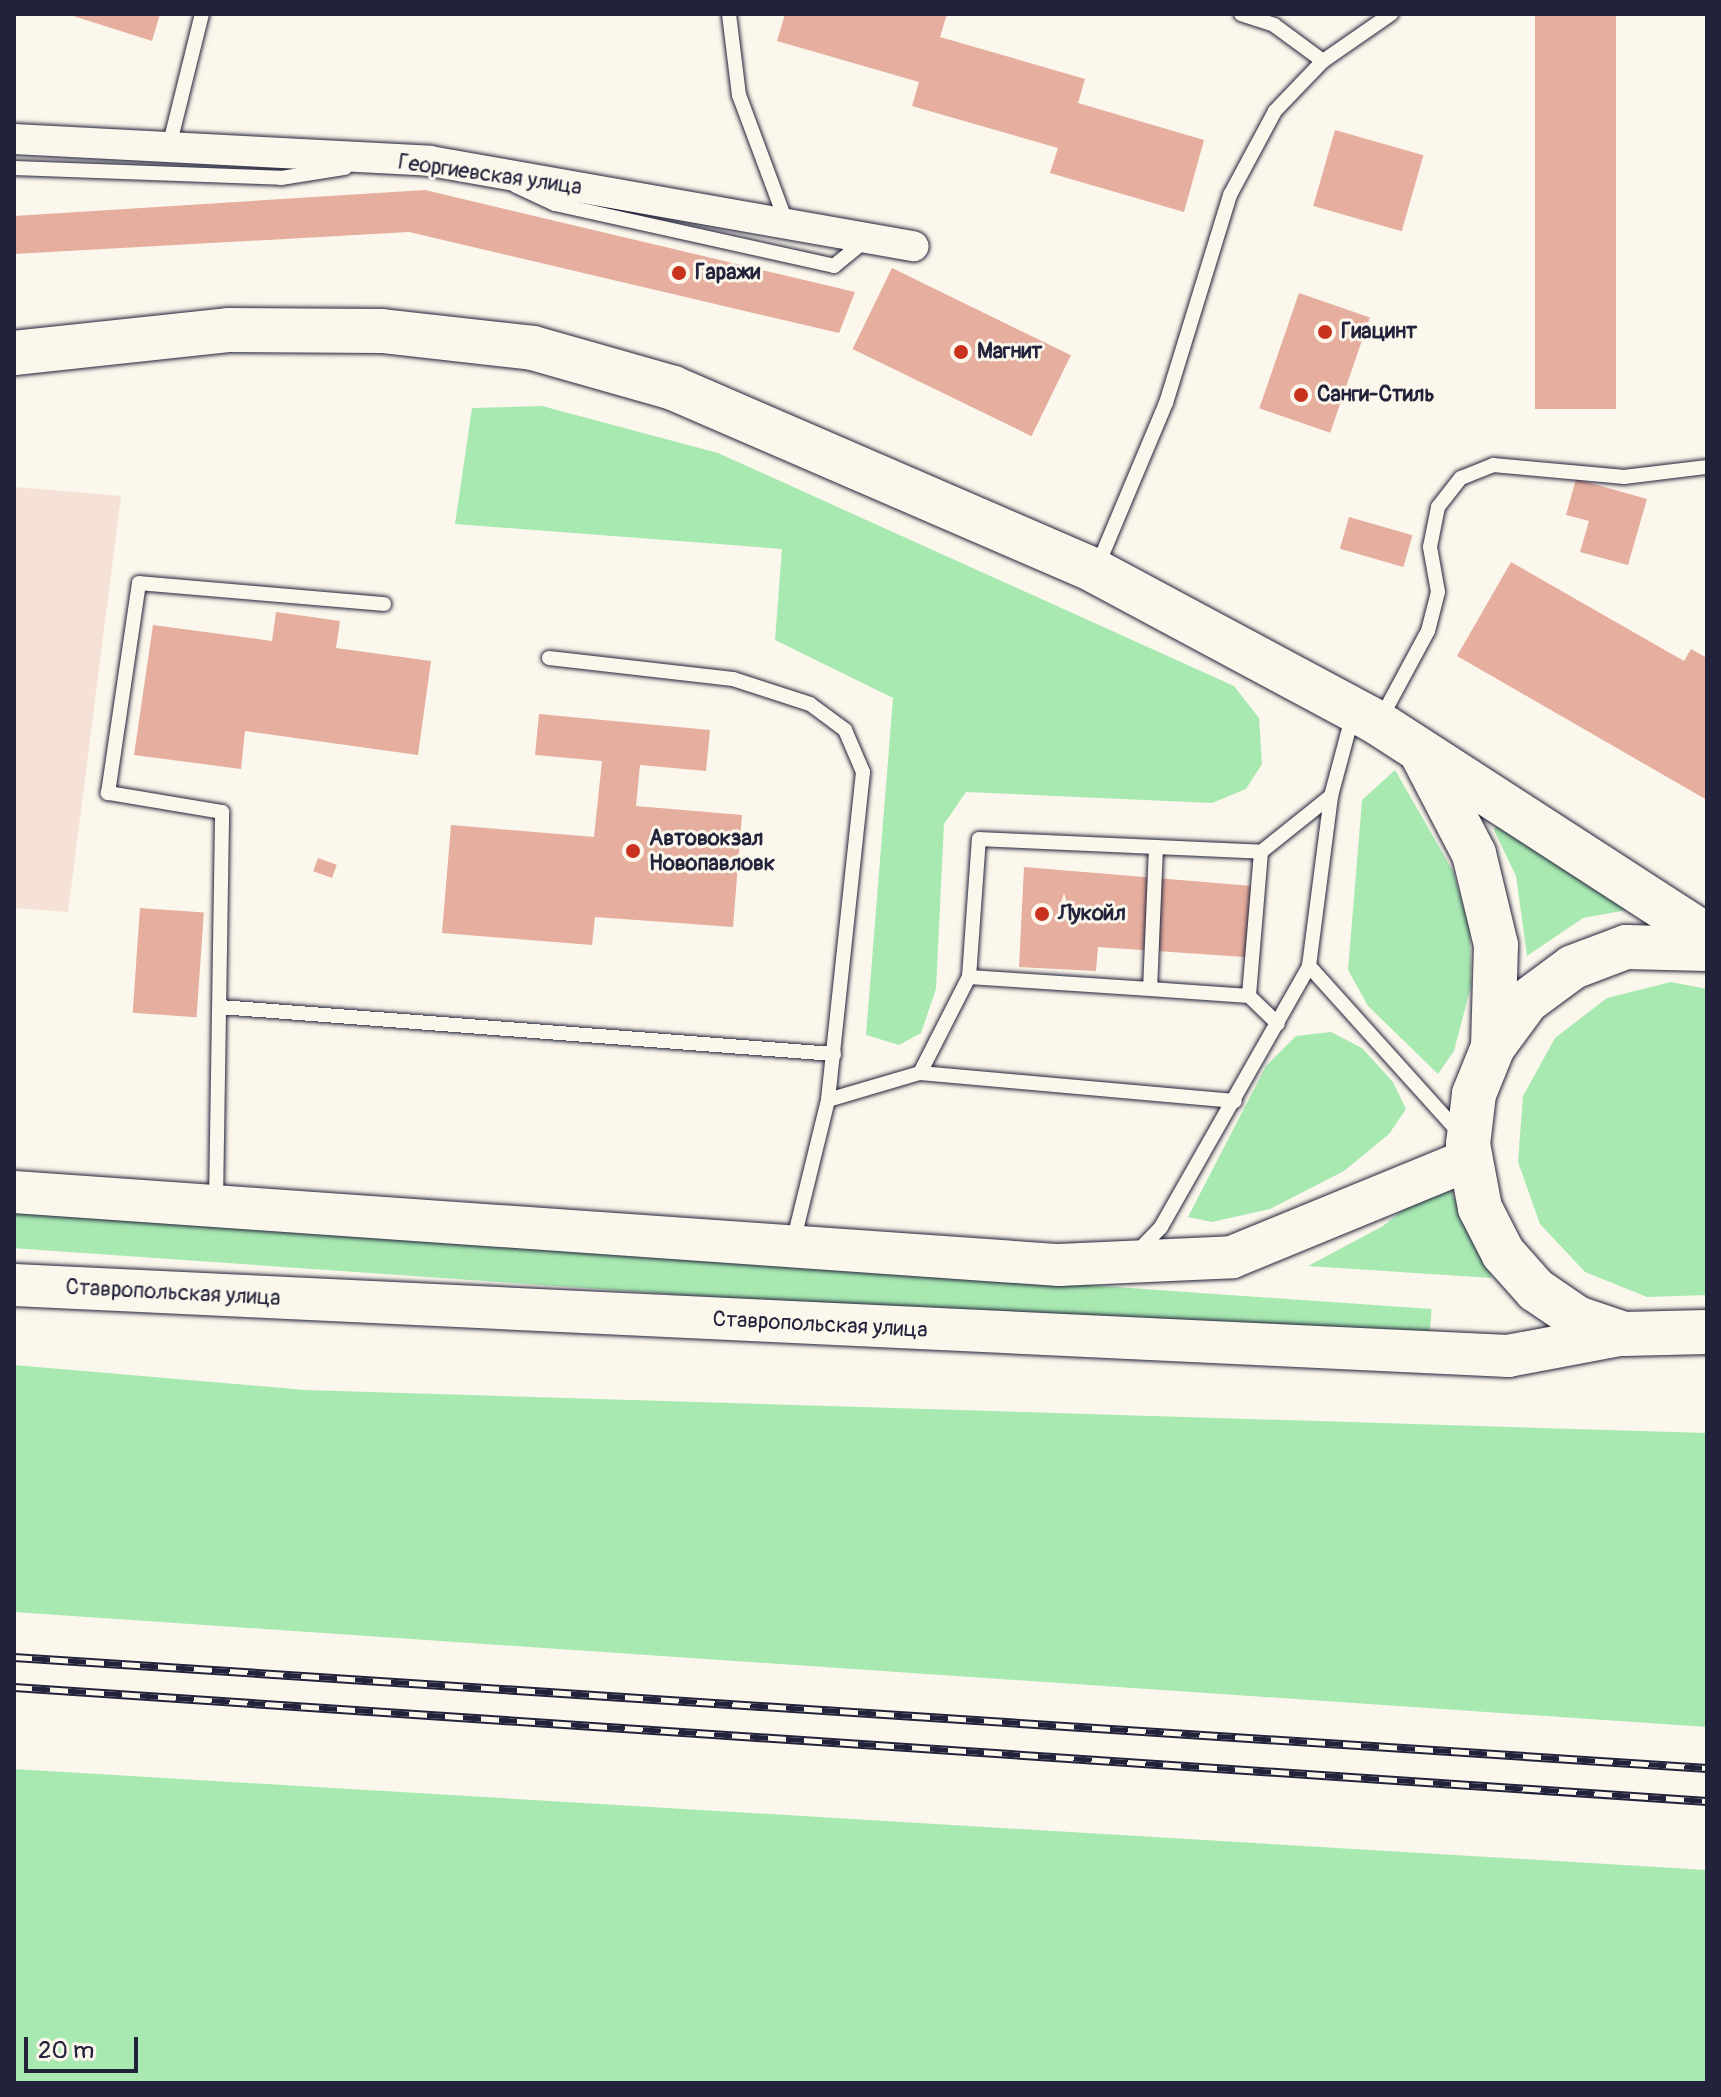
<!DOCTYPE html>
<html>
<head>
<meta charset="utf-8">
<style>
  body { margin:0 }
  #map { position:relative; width:1721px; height:2097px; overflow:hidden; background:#fbf7ec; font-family:Pangolin,sans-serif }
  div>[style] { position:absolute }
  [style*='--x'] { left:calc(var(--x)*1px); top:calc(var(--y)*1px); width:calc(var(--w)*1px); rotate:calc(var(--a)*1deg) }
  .built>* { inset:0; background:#f5e1d5 }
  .green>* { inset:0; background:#a8e9b2; transform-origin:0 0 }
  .building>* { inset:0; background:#e6ae9e; transform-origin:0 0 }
  .roads { filter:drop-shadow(0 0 2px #22223b) drop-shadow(0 0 2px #22223b) }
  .service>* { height:14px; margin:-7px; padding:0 7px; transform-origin:7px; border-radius:7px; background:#fbf7ec }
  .minor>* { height:30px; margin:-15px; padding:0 15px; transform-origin:15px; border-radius:15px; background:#fbf7ec }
  .secondary>* { height:42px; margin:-21px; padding:0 21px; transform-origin:21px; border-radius:21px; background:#fbf7ec }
  .primary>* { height:44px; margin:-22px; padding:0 22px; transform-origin:22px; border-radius:22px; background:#fbf7ec }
  .rail>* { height:9px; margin-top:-4.5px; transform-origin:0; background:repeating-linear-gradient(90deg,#fbf7ec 0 18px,#22223b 0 36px); box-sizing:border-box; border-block:2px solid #22223b }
  .dots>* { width:22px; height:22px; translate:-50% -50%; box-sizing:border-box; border:4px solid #fbf7ec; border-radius:50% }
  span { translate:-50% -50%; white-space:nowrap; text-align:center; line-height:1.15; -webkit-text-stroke:6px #fbf7ec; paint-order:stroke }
  .street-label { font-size:22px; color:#22223b }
  .poi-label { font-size:22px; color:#22223b; font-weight:700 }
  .left { translate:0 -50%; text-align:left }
  .frame { position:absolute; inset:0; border:16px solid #22223b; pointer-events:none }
  .scale { position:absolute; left:24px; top:2037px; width:114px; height:36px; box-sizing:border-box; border:4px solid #22223b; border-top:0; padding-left:10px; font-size:24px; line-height:28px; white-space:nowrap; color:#22223b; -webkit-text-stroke:6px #fbf7ec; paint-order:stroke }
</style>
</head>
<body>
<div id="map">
  <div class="built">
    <div style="clip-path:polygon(14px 487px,121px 496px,68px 912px,14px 908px)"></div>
  </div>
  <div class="green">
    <div style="clip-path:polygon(542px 406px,718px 453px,1234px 686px,1259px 718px,1262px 764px,1246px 789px,1212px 803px,966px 792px,944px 824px,936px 989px,921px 1033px,899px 1045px,866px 1035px,893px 698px,775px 640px,782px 549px,455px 524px,472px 408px)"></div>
    <div style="clip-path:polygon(1395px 770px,1453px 871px,1470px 929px,1471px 986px,1454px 1051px,1438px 1074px,1368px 1006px,1348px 970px,1362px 800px)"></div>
    <div style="clip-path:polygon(1499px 819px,1632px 909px,1583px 918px,1527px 956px,1516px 876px,1494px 830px)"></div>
    <div style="clip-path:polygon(1671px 982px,1707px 989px,1707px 1295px,1647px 1297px,1585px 1272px,1540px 1224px,1518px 1162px,1523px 1096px,1555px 1038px,1607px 998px)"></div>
    <div style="clip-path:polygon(1331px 1032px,1362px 1048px,1393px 1082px,1406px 1109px,1389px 1134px,1344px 1171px,1270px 1209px,1212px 1222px,1188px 1217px,1266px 1066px,1296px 1036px)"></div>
    <div style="clip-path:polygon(1444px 1176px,1492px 1278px,1308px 1266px,1383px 1226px)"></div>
    <div style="left:14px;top:1210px;width:1421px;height:38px;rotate:4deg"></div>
    <div style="clip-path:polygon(14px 1365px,305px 1390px,1707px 1433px,1707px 1727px,14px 1612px)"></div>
    <div style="clip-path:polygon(14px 1769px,1707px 1870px,1707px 2083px,14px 2083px)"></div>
  </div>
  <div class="building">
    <div style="clip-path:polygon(67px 14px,160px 14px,152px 41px)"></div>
    <div style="clip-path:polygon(785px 14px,947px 14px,940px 37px,1085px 79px,1078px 103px,1204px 140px,1184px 212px,1050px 173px,1058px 148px,912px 106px,919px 82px,777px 41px)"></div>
    <div style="left:1535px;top:14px;width:81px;height:395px"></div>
    <div style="left:1335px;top:130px;width:92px;height:79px;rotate:16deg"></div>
    <div style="clip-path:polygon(425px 190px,855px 292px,839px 333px,409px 232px,14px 254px,14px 216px)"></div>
    <div style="left:892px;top:268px;width:199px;height:90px;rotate:26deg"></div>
    <div style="left:1299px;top:293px;width:75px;height:122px;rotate:19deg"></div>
    <div style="clip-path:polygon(1576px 479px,1647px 499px,1628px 565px,1580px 552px,1589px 521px,1566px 515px)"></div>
    <div style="left:1349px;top:517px;width:66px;height:33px;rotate:16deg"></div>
    <div style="clip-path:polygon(1511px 562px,1684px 661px,1691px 649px,1707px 658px,1707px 800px,1457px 656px)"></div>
    <div style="clip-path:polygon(276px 612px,340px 621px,336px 648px,431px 661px,418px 755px,245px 731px,241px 769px,134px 755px,153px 625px,272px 641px)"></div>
    <div style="clip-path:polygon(539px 714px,710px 730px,706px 771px,640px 765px,636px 806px,742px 815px,733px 927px,595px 917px,592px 945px,442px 933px,451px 825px,594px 837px,602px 761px,535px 755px)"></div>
    <div style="left:318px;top:858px;width:20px;height:14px;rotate:20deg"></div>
    <div style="clip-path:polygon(1024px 867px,1264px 887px,1259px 958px,1098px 947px,1096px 971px,1019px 967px)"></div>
    <div style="left:140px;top:908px;width:64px;height:105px;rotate:4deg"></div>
  </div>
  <div class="roads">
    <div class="service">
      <div style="--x:729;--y:14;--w:82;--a:83"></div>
      <div style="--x:739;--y:95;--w:138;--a:69.6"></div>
      <div style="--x:1241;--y:14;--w:35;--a:18"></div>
      <div style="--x:1274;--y:25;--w:61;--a:36.3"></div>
      <div style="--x:169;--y:147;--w:137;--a:-76.1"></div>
      <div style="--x:14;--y:168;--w:267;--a:2.1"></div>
      <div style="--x:281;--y:178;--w:65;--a:-8.9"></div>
      <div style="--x:516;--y:186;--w:43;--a:24.8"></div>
      <div style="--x:555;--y:204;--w:286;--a:12.5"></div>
      <div style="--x:834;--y:266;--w:43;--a:-39.3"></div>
      <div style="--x:1097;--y:567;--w:178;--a:-67.2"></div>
      <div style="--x:1166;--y:403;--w:218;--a:-72.9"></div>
      <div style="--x:1230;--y:195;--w:95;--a:-61.8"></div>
      <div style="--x:1275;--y:111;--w:69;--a:-46.2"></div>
      <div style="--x:1323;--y:61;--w:83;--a:-34.7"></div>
      <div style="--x:549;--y:658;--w:185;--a:6.5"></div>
      <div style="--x:733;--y:679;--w:81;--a:18"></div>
      <div style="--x:810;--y:704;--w:44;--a:36.6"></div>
      <div style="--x:845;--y:730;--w:46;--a:66.8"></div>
      <div style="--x:863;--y:772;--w:330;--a:96.1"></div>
      <div style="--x:828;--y:1100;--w:146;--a:103.8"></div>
      <div style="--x:1380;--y:720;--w:101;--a:-61.7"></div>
      <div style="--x:1428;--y:631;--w:40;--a:-75.6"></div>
      <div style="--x:1438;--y:592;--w:46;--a:-100.1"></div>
      <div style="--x:1430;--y:547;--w:41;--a:-78.7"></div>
      <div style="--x:1438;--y:507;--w:37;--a:-52"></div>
      <div style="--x:1461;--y:478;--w:35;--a:-22"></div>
      <div style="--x:1493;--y:465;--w:132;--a:5.2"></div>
      <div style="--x:1624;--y:477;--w:84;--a:-6.9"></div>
      <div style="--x:1156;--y:847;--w:142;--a:92.4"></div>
      <div style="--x:1150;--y:989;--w:99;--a:4"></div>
      <div style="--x:1261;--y:852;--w:144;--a:94.8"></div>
      <div style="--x:1249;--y:996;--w:40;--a:44"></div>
      <div style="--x:1309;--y:966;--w:227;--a:48"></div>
      <div style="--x:969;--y:977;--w:181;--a:3.8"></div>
      <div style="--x:220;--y:1007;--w:616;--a:4.38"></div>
      <div style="--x:920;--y:1073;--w:316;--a:5.1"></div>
      <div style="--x:828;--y:1100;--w:96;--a:-16.4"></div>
      <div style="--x:920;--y:1073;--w:108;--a:-63"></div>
      <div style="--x:969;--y:977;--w:138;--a:-85.9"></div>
      <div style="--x:979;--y:839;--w:282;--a:2.6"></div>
      <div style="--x:1261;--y:852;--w:90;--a:-38.7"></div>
      <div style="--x:216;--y:1202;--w:390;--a:-89.1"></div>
      <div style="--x:222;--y:812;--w:116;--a:-170.5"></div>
      <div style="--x:108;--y:793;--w:212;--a:-81.6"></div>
      <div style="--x:139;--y:583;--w:246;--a:4.9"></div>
      <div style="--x:1137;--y:1252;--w:35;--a:-46"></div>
      <div style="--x:1161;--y:1227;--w:300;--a:-60.4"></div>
      <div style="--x:1309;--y:966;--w:171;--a:-82.6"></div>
      <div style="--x:1331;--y:796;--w:85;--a:-75"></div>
    </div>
    <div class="minor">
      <div style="--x:14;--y:139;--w:417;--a:3"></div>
      <div style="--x:430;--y:161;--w:491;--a:10"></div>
    </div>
    <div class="secondary">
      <div style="--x:14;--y:1192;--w:1048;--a:4"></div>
      <div style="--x:1059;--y:1265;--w:173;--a:-2.6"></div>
      <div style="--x:1232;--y:1257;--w:256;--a:-22.3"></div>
      <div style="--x:14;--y:1285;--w:1496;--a:2.72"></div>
      <div style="--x:1508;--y:1356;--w:118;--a:-10.7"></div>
    </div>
    <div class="primary">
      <div style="--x:14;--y:353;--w:215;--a:-6.1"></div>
      <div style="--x:228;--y:330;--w:154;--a:0.4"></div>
      <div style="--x:382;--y:331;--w:152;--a:6.4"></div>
      <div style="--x:533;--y:348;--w:146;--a:15.9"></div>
      <div style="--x:673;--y:388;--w:460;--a:23.4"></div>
      <div style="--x:1095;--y:571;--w:321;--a:28.2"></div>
      <div style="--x:1378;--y:723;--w:392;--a:32.9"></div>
      <div style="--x:1422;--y:754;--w:113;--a:62.5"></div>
      <div style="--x:1474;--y:854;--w:94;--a:76.4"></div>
      <div style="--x:1496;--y:945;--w:102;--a:91.7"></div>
      <div style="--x:1707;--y:949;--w:81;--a:-178.6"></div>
      <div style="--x:1626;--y:947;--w:57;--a:159.3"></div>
      <div style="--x:1573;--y:967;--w:57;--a:143.5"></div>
      <div style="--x:1527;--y:1001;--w:57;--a:126.5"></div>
      <div style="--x:1493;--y:1047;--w:51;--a:112"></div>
      <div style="--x:1474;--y:1094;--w:50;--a:96.8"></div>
      <div style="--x:1468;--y:1144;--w:65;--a:79.4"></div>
      <div style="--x:1480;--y:1208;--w:51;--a:62.9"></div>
      <div style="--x:1503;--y:1253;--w:50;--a:48.3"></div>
      <div style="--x:1536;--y:1290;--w:50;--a:34.3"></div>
      <div style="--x:1577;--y:1318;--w:50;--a:18.8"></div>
      <div style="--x:1624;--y:1334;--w:83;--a:-1.4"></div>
    </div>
  </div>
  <div class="rail">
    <div style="--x:14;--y:1657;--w:1697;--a:3.75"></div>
    <div style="--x:14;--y:1687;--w:1697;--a:3.85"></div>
  </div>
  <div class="dots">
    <div style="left:679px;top:273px;background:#c8321e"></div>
    <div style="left:1325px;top:332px;background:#c8321e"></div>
    <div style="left:961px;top:352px;background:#c8321e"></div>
    <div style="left:1301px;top:395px;background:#c8321e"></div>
    <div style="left:633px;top:851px;background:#c8321e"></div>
    <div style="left:1042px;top:914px;background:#c8321e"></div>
  </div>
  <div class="street-label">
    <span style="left:490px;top:175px;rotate:8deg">Георгиевская улица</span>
    <span style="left:173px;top:1293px;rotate:3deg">Ставропольская улица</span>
    <span style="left:820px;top:1325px;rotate:3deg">Ставропольская улица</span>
  </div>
  <div class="poi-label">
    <span class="left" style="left:695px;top:273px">Гаражи</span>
    <span class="left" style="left:1341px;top:332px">Гиацинт</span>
    <span class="left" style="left:977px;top:352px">Магнит</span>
    <span class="left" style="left:1317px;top:395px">Санги-Стиль</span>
    <span class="left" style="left:649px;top:851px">Автовокзал<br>Новопавловк</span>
    <span class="left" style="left:1058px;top:914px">Лукойл</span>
  </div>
  <div class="frame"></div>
  <div class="scale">20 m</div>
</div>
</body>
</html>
